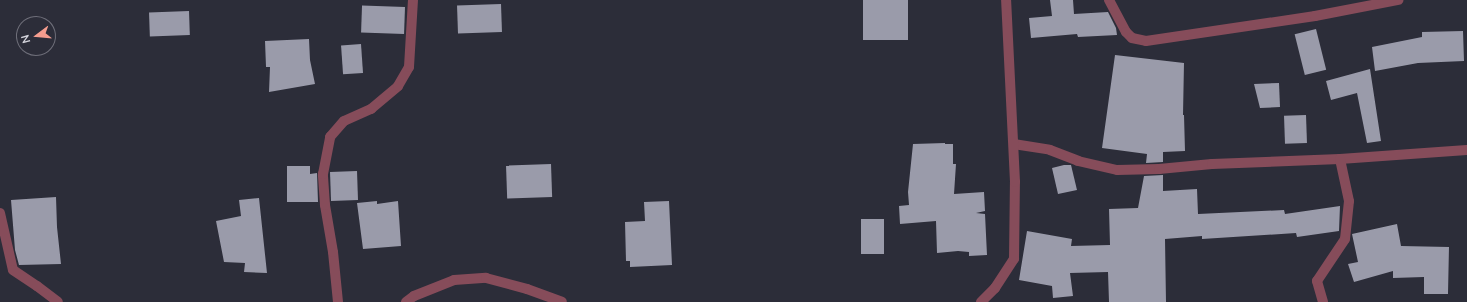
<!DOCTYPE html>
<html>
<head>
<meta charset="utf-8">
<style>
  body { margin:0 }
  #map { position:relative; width:1467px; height:302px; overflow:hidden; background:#2c2d39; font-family:Mulish,sans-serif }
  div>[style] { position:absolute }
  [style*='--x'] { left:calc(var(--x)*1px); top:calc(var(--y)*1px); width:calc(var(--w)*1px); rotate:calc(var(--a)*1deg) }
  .building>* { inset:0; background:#9a9baa; transform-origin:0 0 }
  .minor>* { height:10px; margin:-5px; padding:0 5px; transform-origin:5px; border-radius:5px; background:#864c5a }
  span { translate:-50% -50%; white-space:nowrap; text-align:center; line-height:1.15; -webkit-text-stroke:4px #2c2d39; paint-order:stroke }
  .north { position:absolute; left:16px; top:16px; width:40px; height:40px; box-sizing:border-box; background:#2c2d39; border:1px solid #6f6f7a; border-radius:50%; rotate:254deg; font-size:11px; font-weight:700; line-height:16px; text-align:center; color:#d3d3db }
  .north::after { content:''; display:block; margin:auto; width:14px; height:18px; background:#f59d8f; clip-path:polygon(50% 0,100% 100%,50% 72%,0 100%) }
</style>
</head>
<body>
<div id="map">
  <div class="building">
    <div style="left:863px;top:0;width:45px;height:40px"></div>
    <div style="clip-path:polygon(1050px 0,1073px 0,1074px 14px,1108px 12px,1116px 28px,1117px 35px,1078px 37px,1077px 34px,1031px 38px,1029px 18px,1052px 16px)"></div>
    <div style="left:501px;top:4px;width:28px;height:44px;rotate:88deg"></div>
    <div style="left:405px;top:7px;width:27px;height:43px;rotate:92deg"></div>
    <div style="left:189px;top:11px;width:24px;height:40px;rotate:88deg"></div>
    <div style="left:1316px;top:29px;width:42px;height:22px;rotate:76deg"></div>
    <div style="clip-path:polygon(1463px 31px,1464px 61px,1418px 63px,1375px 71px,1372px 47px,1422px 37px,1422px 32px)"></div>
    <div style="clip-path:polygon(309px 39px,310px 60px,315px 84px,269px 92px,270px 67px,266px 67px,265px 41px)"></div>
    <div style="left:361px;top:44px;width:29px;height:20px;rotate:86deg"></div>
    <div style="clip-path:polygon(1115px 55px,1184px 63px,1183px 115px,1184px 115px,1185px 151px,1163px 152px,1163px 162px,1146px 163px,1147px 154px,1102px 148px)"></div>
    <div style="clip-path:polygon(1370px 69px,1381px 141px,1367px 143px,1357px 93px,1331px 100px,1326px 81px)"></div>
    <div style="clip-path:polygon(1279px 83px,1280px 107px,1260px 108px,1254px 84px)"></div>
    <div style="left:1306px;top:115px;width:28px;height:22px;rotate:88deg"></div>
    <div style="clip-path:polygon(945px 143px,945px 144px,953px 144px,953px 164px,956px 164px,954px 194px,984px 192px,985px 211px,976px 213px,985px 214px,987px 255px,969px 256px,969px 252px,958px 251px,937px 253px,936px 221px,900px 224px,899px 206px,909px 205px,908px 192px,913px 144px)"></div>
    <div style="left:551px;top:164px;width:33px;height:45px;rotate:88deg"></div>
    <div style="clip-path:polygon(1064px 165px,1071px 165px,1077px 190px,1058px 194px,1052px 168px)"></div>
    <div style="clip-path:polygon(287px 166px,310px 166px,310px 174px,317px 173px,318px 202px,287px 202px)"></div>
    <div style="left:357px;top:171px;width:29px;height:27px;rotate:88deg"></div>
    <div style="clip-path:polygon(1163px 175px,1163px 191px,1197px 189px,1198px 214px,1284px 210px,1285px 214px,1340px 206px,1339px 231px,1297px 237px,1296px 233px,1202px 239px,1202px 236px,1165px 239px,1166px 302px,1109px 302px,1108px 272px,1070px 273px,1073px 296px,1053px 298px,1052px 286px,1019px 280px,1027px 231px,1072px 239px,1071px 246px,1110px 245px,1109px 209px,1138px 208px,1144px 176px)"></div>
    <div style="clip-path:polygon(56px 197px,57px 227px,61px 264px,19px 265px,15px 250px,11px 200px)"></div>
    <div style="clip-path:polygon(259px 198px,267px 273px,244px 272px,245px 263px,224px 262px,216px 221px,241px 216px,239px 200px)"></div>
    <div style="clip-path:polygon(377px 201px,377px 204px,398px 201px,401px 246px,363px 249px,357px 203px)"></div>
    <div style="clip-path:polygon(669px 201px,672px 265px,630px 267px,630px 261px,626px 261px,625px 222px,645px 221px,644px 202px)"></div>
    <div style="left:861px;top:219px;width:23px;height:35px"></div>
    <div style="clip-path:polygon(1397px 224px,1401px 246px,1449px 247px,1448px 294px,1424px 294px,1424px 277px,1393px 278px,1393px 271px,1354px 282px,1348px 264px,1358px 262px,1352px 234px)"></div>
  </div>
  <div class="minor">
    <div style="--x:1109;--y:0;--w:36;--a:62"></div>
    <div style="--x:1126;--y:32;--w:8;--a:45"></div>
    <div style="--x:1132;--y:38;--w:14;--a:12"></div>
    <div style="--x:1146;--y:41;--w:171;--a:-8.4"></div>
    <div style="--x:1315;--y:16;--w:85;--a:-10.9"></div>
    <div style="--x:1014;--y:144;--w:36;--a:9"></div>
    <div style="--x:1050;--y:150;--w:30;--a:21"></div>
    <div style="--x:1078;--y:161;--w:40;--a:13"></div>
    <div style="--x:1117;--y:170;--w:42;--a:-1.4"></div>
    <div style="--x:1159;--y:169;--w:53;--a:-5.4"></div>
    <div style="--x:1212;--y:164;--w:128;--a:-2.2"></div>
    <div style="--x:1340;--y:159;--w:127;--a:-4.1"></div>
    <div style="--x:0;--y:213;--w:58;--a:77.2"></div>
    <div style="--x:13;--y:270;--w:29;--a:34"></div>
    <div style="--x:37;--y:286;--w:26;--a:37"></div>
    <div style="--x:338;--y:302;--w:50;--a:-95.7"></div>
    <div style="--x:333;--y:252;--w:48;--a:-99.7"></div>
    <div style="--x:325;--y:205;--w:31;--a:-94"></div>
    <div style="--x:323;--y:174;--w:38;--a:-79"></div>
    <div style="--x:330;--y:137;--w:21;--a:-49"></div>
    <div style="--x:344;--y:121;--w:30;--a:-24"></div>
    <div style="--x:371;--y:109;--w:35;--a:-40"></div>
    <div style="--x:398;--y:86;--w:22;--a:-60"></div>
    <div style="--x:409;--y:67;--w:67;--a:-86.6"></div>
    <div style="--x:406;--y:302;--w:10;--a:-37"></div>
    <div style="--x:414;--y:296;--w:43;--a:-21.8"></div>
    <div style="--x:454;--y:280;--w:32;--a:-4"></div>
    <div style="--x:486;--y:278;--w:42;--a:15"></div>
    <div style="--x:527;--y:289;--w:37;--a:20"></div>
    <div style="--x:981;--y:302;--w:20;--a:-45"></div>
    <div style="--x:995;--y:288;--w:35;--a:-57"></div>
    <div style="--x:1014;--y:259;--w:77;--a:-89.3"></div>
    <div style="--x:1015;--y:182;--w:182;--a:-92.8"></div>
    <div style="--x:1323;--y:302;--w:22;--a:-106"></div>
    <div style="--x:1317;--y:281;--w:50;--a:-56.3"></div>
    <div style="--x:1345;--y:239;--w:38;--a:-84"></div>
    <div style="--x:1349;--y:201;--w:43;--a:-102.1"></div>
  </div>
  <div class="north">N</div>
</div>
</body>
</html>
